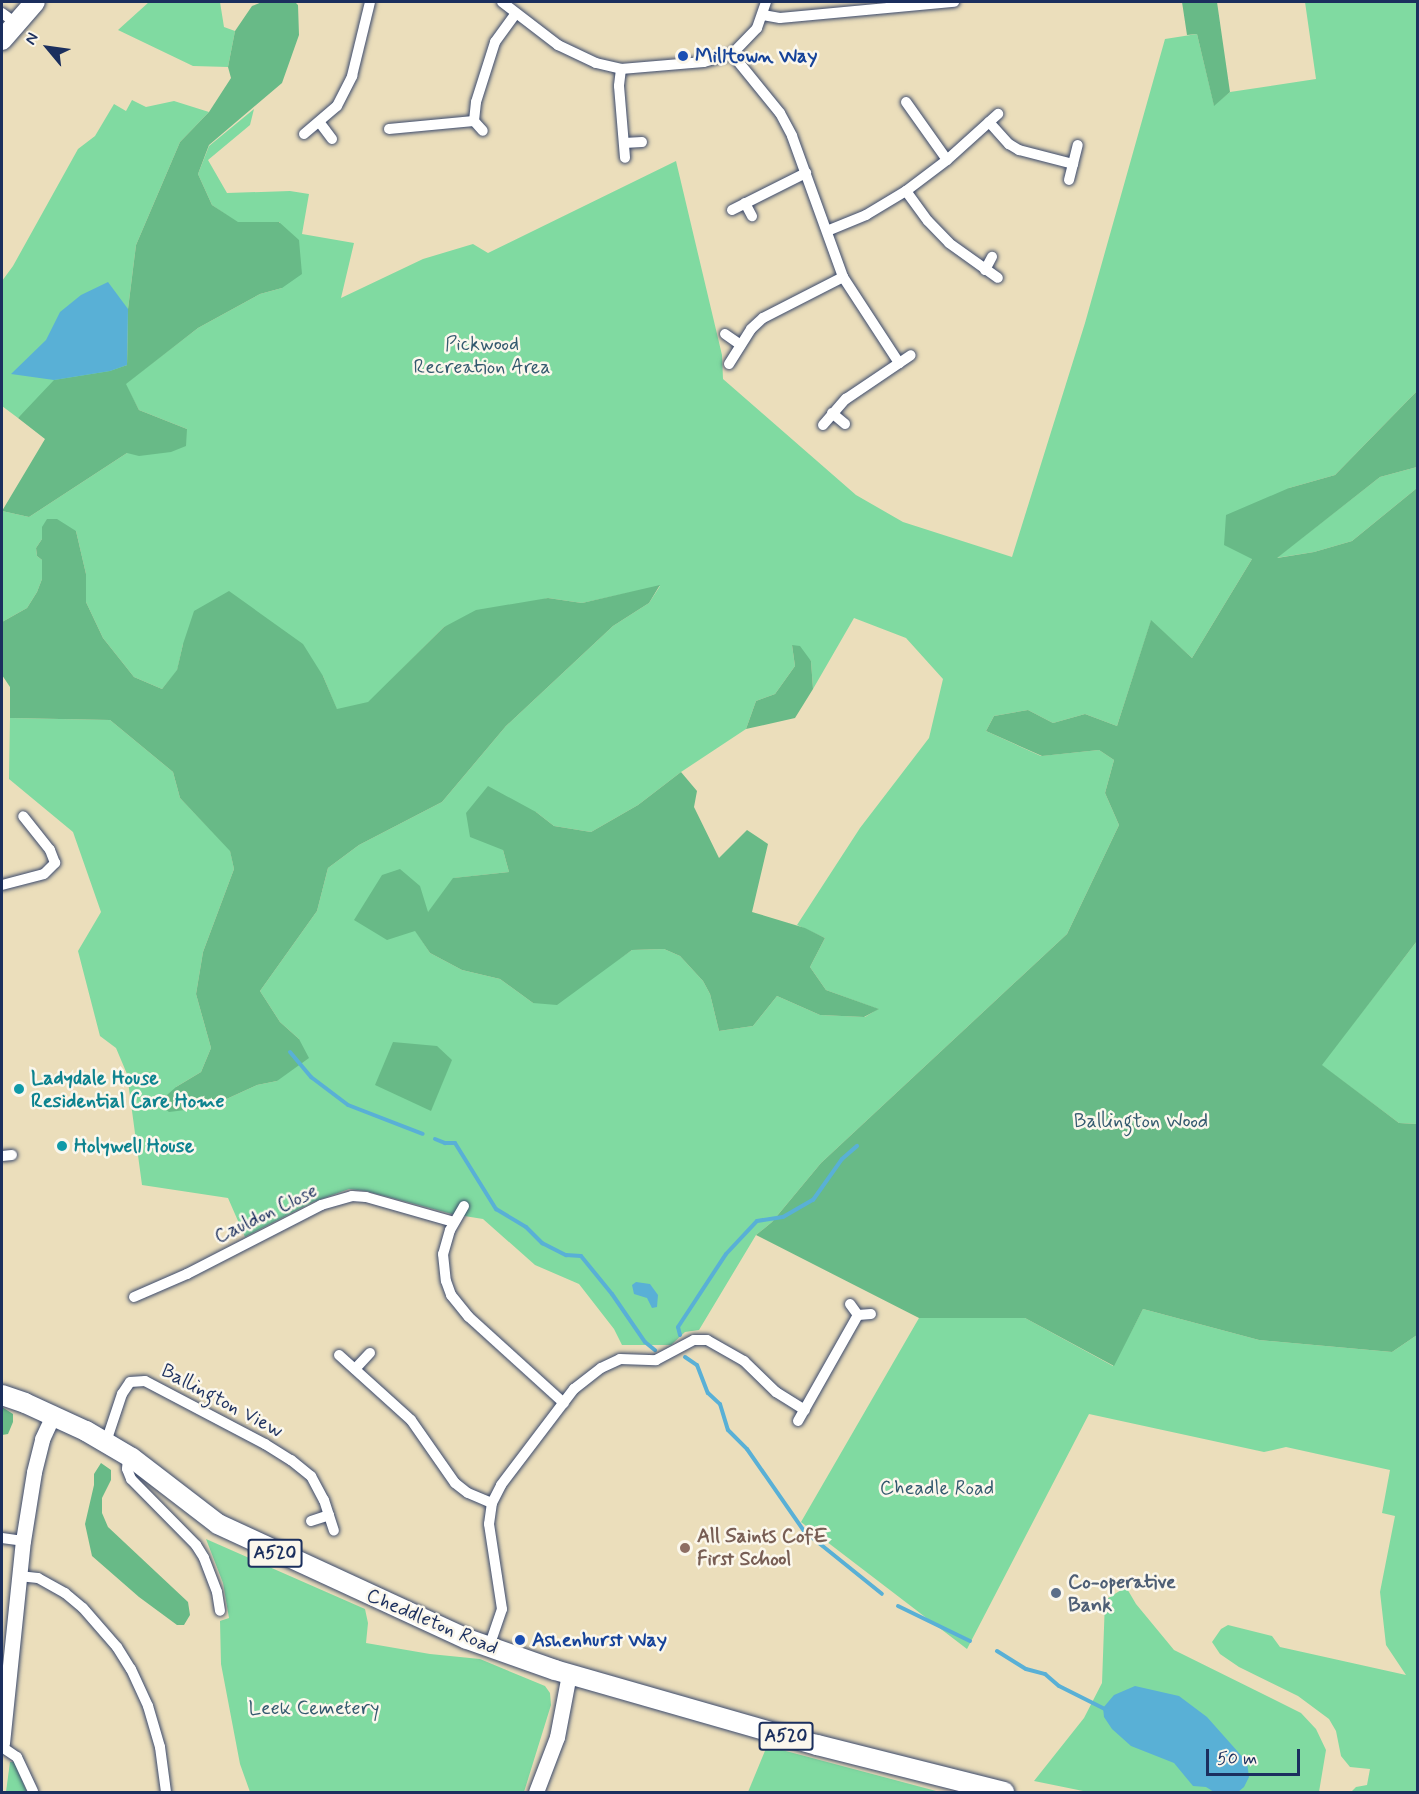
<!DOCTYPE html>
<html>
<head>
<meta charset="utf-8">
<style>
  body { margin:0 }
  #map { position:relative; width:1419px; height:1794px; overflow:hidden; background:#ebdebb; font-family:Mynerve,sans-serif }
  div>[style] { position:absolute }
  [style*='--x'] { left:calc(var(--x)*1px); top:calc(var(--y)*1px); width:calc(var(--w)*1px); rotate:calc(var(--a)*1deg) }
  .green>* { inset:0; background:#80daa1 }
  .forest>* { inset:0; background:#68ba87 }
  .water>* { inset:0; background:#59b0d6 }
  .stream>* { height:4px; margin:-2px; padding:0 2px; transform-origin:2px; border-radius:2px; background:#59b0d6 }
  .roads { filter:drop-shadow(0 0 2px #3a496c) drop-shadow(0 0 2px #3a496c) }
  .street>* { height:10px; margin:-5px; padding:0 5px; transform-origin:5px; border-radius:5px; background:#fff }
  .secondary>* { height:15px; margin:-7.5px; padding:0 7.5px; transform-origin:7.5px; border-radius:7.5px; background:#fff }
  .highway>* { height:20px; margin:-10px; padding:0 10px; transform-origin:10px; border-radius:10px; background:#fff }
  .dots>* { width:16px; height:16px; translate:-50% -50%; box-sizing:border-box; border:3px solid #fbf7ec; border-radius:50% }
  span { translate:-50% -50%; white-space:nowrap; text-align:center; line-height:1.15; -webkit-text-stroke:5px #fbf7ec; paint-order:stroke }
  .shield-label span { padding:2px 4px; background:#fbf7ec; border:2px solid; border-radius:4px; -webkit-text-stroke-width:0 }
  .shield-label { font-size:18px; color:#1b2f5e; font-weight:700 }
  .transit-label { font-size:20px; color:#164399; font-weight:700 }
  .left { translate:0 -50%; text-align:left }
  .park-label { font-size:20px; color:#345a6f }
  .culture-label { font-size:20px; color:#0d838f; font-weight:700 }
  .street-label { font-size:20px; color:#1b2f5e }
  .education-label { font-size:20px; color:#785e54; font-weight:700 }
  .service-label { font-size:20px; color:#4e5e75; font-weight:700 }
  .frame { position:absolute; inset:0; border:3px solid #1b2f5e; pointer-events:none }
  .north { position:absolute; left:18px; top:18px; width:60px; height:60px; -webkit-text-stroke:4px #fbf7ec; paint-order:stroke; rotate:299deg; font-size:16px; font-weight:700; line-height:24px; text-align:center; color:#1b2f5e }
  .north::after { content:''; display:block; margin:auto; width:21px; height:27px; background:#1b2f5e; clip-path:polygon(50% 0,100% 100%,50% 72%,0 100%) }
  .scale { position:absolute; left:1206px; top:1749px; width:94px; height:27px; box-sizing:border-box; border:3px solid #1b2f5e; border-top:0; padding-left:8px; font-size:18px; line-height:21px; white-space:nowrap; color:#1b2f5e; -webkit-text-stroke:4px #fbf7ec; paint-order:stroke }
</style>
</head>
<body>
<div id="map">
  <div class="green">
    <div style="clip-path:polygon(149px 2px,220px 2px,224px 27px,235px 31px,228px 67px,193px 66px,118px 30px)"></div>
    <div style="clip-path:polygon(evenodd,1305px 2px,1417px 2px,1417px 391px,1335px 475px,1289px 488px,1252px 559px,1192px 658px,1151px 621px,1117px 726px,1085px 714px,1053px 723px,1028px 710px,994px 716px,986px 731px,1041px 756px,1099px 750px,1114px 760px,1105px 793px,1119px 825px,1067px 934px,821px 1163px,772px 1222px,756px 1235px,699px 1330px,685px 1332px,671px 1345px,622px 1345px,614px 1329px,579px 1284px,535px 1265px,483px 1219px,452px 1214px,366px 1191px,349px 1189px,313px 1202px,245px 1237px,228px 1198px,142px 1185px,127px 1074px,116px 1048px,100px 1036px,78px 951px,101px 912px,73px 832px,9px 779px,10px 718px,110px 720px,173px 772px,180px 798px,230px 850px,234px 869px,203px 952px,196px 994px,211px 1048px,201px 1072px,176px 1087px,209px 1107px,257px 1085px,277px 1081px,299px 1039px,280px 1022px,260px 991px,317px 911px,328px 868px,359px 845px,442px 802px,506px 726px,613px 626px,649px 603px,660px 586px,582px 603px,548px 598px,444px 627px,368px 703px,337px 710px,323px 676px,183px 644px,177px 671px,162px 689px,134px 677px,103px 638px,86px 602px,86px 574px,76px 531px,42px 527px,42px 539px,36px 548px,37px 556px,42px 560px,42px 579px,37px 592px,27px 608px,2px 622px,2px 511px,29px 517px,127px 453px,187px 429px,139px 410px,125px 384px,198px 328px,260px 294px,282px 288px,280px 222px,238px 223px,212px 205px,198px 174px,209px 146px,254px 109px,250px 125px,208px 160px,227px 193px,290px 191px,309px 194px,302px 234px,354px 243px,341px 298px,423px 259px,473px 244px,488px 253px,676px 161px,722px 355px,723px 379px,856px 495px,903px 522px,1012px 557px,1085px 323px,1165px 39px,1197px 34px,1214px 105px,1230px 92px,1316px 79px,1305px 2px,854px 618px,906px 638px,943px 679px,929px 738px,860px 828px,797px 925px,825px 938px,810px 967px,826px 990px,878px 1009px,865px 1017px,820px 1015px,777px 996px,753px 1026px,719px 1031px,710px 994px,703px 981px,680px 956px,664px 949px,632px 950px,578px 987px,533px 1003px,500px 979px,462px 970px,430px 953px,415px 930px,454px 878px,509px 872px,503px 850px,536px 812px,554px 826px,591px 832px,638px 805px,681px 772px,746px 729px,756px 701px,775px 694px,795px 666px,792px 645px,811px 661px,813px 689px,854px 618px)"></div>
    <div style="clip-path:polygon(132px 100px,146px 107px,174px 101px,209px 112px,180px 142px,136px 245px,128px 309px,127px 365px,26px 411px,18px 418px,2px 406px,2px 281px,13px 266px,78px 149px,95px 136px,114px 104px,126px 111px)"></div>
    <div style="clip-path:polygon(1417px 467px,1417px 488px,1352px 541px,1314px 552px,1276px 558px,1380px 477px)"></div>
    <div style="clip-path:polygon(1417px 941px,1417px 1124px,1399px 1123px,1321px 1065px)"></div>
    <div style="clip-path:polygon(1143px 1309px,1259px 1340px,1392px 1352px,1417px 1335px,1417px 1792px,1351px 1792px,1356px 1787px,1367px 1785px,1370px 1769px,1350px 1767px,1341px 1756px,1336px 1731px,1329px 1719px,1298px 1696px,1239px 1667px,1220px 1654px,1212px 1642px,1221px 1629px,1228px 1625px,1272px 1636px,1280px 1647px,1406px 1675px,1386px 1645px,1380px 1592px,1395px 1516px,1382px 1513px,1390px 1470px,1286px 1447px,1264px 1452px,1089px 1414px,967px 1649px,801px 1522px,919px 1318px,1025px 1318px,1113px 1366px)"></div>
    <div style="clip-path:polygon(206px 1539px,365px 1609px,368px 1623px,366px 1643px,430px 1654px,480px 1659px,545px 1686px,550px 1693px,551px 1705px,524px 1792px,250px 1792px,240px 1764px,221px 1664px,220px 1621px,229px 1618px,223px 1583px)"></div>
    <div style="clip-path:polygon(1126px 1587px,1136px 1604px,1174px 1650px,1301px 1713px,1316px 1729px,1326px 1750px,1319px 1792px,1088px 1792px,1034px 1781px,1084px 1718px,1102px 1683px,1105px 1600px)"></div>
    <div style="clip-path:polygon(767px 1746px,940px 1792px,748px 1792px)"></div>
    <div style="clip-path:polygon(10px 1762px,14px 1762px,27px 1792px,6px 1792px)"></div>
  </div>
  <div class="forest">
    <div style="clip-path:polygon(262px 2px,295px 2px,298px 5px,299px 35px,282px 83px,209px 145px,198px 174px,212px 205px,238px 222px,279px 222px,299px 240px,302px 274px,282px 288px,260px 294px,198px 328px,126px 384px,139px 410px,187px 429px,186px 446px,171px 452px,139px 456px,127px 453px,29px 517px,2px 511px,45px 439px,18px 418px,54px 380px,110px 371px,127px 365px,128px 309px,136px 245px,180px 142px,209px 112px,231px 78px,228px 67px,235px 31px,252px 6px)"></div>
    <div style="clip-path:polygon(1182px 2px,1217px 2px,1230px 92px,1214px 106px,1197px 34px,1187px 35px)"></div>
    <div style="clip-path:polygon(1417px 391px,1417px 467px,1380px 477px,1277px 558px,1314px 552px,1352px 541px,1417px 488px,1417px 941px,1322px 1065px,1399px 1123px,1417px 1124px,1417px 1335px,1392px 1352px,1259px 1340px,1143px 1309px,1114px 1366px,1025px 1318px,919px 1318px,756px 1235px,772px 1222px,821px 1163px,1067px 934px,1119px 825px,1105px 793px,1114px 760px,1099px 750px,1042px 756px,986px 731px,994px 716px,1028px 710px,1053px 723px,1085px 714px,1117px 726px,1151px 620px,1192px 658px,1252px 559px,1224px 545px,1226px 515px,1289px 488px,1335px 475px)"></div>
    <div style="clip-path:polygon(47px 519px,57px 519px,76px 531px,86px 574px,86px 602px,103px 638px,134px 677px,162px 689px,177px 670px,183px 644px,194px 611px,229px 591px,303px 644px,323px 676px,337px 709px,368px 702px,444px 627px,476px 610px,548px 598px,582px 603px,660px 585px,649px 603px,613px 626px,506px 726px,442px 802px,359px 845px,328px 868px,317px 911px,260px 991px,280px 1022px,299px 1039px,309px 1058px,277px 1081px,257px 1085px,209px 1107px,169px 1112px,158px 1103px,176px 1087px,201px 1072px,211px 1048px,196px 994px,203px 952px,234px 869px,230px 851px,180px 798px,173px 772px,110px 720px,10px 718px,10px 687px,2px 675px,2px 622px,27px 608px,37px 592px,42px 579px,42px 560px,37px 556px,36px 548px,42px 539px,42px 527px)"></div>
    <div style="clip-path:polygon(792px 645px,800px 646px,811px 661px,813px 689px,795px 718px,746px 729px,756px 701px,775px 694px,795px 666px)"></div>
    <div style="clip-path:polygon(681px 772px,697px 791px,694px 807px,719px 858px,747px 830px,768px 844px,752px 912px,805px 928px,825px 938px,810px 967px,826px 990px,879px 1009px,864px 1017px,820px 1015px,777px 996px,753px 1026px,719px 1031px,710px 994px,703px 981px,680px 956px,664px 949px,632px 950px,557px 1005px,533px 1003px,500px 979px,462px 970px,430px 953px,415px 931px,387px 940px,354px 920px,382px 875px,400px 869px,420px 886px,428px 912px,453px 878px,509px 872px,503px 850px,470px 837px,466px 813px,488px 786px,536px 812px,554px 826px,591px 832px,638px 805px)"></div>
    <div style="clip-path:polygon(393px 1042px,437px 1046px,452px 1060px,431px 1111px,375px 1085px)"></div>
    <div style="clip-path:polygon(2px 1407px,13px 1414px,13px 1422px,8px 1434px,2px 1435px)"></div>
    <div style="clip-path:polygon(101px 1463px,111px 1470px,111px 1480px,102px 1498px,102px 1513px,108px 1527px,188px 1602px,190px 1615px,184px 1625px,177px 1625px,139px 1597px,92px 1556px,85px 1524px,94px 1485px,94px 1474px)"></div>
  </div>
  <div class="water">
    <div style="clip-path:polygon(108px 282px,128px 309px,127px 365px,110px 371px,54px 380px,11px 374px,46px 340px,60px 312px,81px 295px)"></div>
    <div style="clip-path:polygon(636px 1282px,650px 1284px,658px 1295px,657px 1307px,652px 1308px,647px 1298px,634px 1294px,632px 1285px)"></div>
    <div style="clip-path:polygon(1135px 1686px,1179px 1696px,1207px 1717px,1247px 1762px,1249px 1777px,1244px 1787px,1238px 1792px,1214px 1792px,1206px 1787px,1193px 1786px,1174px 1763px,1131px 1746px,1112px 1729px,1104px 1717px,1103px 1708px,1114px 1695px)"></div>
  </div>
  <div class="stream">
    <div style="--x:290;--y:1052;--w:33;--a:50"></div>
    <div style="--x:311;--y:1077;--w:46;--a:37.1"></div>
    <div style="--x:348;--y:1105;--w:80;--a:21.1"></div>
    <div style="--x:435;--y:1139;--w:11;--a:22"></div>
    <div style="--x:445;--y:1143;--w:10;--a:0"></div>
    <div style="--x:455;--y:1143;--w:78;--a:58.2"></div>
    <div style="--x:496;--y:1209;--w:35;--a:31"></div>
    <div style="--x:526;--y:1227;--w:23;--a:45"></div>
    <div style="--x:542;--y:1243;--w:27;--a:27"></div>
    <div style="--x:566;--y:1255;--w:15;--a:4"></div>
    <div style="--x:581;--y:1256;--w:49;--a:50.8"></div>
    <div style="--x:612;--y:1294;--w:58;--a:55.5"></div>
    <div style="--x:645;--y:1342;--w:13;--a:39"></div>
    <div style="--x:680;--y:1335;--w:8;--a:-104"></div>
    <div style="--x:678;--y:1327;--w:87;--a:-56.7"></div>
    <div style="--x:726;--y:1254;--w:45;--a:-46.8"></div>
    <div style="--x:757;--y:1221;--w:26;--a:-9"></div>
    <div style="--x:783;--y:1217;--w:34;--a:-30"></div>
    <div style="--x:813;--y:1200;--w:50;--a:-54.7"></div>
    <div style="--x:842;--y:1159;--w:20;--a:-41"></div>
    <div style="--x:685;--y:1357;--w:14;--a:34"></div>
    <div style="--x:697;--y:1365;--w:30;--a:69"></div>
    <div style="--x:708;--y:1393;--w:16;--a:43"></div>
    <div style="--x:720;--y:1404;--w:27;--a:73"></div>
    <div style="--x:728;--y:1430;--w:27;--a:45"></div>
    <div style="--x:747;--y:1449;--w:100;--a:55.2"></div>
    <div style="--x:804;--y:1531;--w:100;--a:38.9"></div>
    <div style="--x:898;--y:1606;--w:80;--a:25.9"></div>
    <div style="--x:997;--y:1651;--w:34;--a:32"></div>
    <div style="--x:1026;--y:1669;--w:20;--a:15"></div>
    <div style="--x:1045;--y:1674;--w:18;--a:41"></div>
    <div style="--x:1059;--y:1686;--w:54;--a:26.6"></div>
  </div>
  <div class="roads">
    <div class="street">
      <div style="--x:502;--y:2;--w:71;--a:37.5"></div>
      <div style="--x:558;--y:45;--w:42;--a:25.3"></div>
      <div style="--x:596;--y:63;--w:26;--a:13"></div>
      <div style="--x:621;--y:69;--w:83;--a:-4.8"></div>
      <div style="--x:704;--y:62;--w:29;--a:-16"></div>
      <div style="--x:732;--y:54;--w:36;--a:-46"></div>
      <div style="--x:757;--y:28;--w:28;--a:-71"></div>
      <div style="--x:2;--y:13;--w:17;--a:36"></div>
      <div style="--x:763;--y:15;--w:17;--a:10"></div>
      <div style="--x:780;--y:18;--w:175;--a:-5.3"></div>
      <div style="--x:732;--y:54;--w:76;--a:50.9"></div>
      <div style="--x:780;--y:113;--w:26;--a:62"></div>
      <div style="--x:792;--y:136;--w:150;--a:70.1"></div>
      <div style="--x:843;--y:277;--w:103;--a:56.9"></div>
      <div style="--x:621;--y:69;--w:17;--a:97"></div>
      <div style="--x:619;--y:86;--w:72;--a:85.2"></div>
      <div style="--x:906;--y:102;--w:71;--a:54.7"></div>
      <div style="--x:474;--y:121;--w:19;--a:-84"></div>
      <div style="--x:476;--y:102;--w:63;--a:-72.4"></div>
      <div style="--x:495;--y:42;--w:34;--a:-54"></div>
      <div style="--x:989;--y:122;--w:30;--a:48"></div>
      <div style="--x:1009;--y:144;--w:12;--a:31"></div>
      <div style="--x:1019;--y:150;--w:56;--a:14.5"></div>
      <div style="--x:320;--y:123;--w:20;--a:53"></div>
      <div style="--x:389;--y:129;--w:85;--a:-5.4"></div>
      <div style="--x:474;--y:121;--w:13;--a:48"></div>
      <div style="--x:304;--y:134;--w:43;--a:-40.3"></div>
      <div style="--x:337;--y:106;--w:34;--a:-63"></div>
      <div style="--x:352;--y:76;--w:76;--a:-76.3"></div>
      <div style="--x:624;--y:143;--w:18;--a:-3"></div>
      <div style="--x:1069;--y:180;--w:36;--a:-76"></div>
      <div style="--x:906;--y:191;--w:37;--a:54"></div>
      <div style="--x:928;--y:221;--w:30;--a:46"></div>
      <div style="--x:949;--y:243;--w:60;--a:35.5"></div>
      <div style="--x:745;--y:203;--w:15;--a:62"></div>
      <div style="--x:732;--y:210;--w:83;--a:-26.6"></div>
      <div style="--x:827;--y:231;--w:42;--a:-22.3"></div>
      <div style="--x:866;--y:215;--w:47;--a:-31"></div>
      <div style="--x:906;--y:191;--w:51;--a:-37.1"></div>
      <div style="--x:947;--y:160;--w:69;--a:-42"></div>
      <div style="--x:985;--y:270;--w:15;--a:-62"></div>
      <div style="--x:725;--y:334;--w:19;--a:35"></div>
      <div style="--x:729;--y:364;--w:41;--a:-57.8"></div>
      <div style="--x:751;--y:329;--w:16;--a:-43"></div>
      <div style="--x:763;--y:318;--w:90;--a:-27.1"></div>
      <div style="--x:832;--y:413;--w:17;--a:40"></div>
      <div style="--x:823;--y:425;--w:35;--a:-49"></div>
      <div style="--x:846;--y:399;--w:78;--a:-34.1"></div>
      <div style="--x:2;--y:885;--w:43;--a:-14.7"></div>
      <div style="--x:44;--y:874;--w:16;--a:-45"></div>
      <div style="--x:55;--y:863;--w:14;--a:-111"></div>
      <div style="--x:50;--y:850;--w:43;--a:-128.5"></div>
      <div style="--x:2;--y:1156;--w:10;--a:-6"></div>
      <div style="--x:464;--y:1206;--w:28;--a:120"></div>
      <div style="--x:450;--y:1230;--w:25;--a:106"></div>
      <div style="--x:443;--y:1254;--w:27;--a:84"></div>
      <div style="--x:446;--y:1281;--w:15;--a:70"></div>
      <div style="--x:451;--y:1295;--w:28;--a:51"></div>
      <div style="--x:469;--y:1317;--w:128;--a:42.2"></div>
      <div style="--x:134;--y:1297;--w:58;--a:-23.5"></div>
      <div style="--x:187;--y:1274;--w:151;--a:-27.2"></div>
      <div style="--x:321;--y:1205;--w:32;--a:-16"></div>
      <div style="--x:352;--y:1196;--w:14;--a:4"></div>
      <div style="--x:366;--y:1197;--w:91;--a:15.9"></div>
      <div style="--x:850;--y:1304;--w:14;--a:54"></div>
      <div style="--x:858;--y:1315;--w:13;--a:-4"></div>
      <div style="--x:339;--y:1355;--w:97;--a:42.1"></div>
      <div style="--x:411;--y:1420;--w:77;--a:55.1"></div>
      <div style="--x:455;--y:1483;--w:16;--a:38"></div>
      <div style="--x:468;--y:1493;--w:26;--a:23"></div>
      <div style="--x:355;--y:1369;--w:22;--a:-47"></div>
      <div style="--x:798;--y:1421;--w:122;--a:-60.5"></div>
      <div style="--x:106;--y:1442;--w:51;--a:-71.6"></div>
      <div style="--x:122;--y:1394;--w:14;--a:-56"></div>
      <div style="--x:130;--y:1382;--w:15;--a:-4"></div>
      <div style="--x:145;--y:1381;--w:136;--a:27.7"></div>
      <div style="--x:265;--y:1444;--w:31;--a:32"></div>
      <div style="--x:291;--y:1460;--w:26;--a:39"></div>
      <div style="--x:311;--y:1476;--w:27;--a:62"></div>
      <div style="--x:324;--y:1500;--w:32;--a:72"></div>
      <div style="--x:128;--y:1456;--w:13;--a:94"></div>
      <div style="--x:127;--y:1469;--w:11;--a:68"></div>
      <div style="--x:131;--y:1479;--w:93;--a:45.4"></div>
      <div style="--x:196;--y:1545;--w:15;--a:58"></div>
      <div style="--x:204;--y:1558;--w:36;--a:69"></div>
      <div style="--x:217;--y:1592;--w:19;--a:81"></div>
      <div style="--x:311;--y:1521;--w:19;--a:-18"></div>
      <div style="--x:2;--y:1538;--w:21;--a:8"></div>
      <div style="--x:19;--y:1576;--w:19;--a:6"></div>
      <div style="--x:38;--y:1578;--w:31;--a:29"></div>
      <div style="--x:65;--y:1593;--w:23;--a:40"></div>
      <div style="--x:83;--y:1608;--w:52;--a:48.9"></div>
      <div style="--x:117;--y:1647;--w:26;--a:58"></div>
      <div style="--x:131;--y:1669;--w:41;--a:65.3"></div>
      <div style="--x:148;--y:1706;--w:43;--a:73.7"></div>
      <div style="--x:160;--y:1747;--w:45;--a:82.4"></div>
      <div style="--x:489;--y:1647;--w:40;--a:-71.1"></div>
      <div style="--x:502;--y:1609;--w:86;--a:-98.7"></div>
      <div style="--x:489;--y:1524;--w:21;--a:-82"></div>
      <div style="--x:492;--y:1503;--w:20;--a:-63"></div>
      <div style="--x:501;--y:1485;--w:121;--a:-52.8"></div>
      <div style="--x:574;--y:1389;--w:34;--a:-38"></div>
      <div style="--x:601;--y:1368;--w:21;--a:-25"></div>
      <div style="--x:620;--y:1359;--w:36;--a:2"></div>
      <div style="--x:656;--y:1360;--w:43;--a:-27.8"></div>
      <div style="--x:694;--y:1340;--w:13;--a:0"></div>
      <div style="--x:707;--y:1340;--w:43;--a:29.6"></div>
      <div style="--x:744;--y:1361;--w:45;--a:44.1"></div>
      <div style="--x:776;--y:1392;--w:34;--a:32"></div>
      <div style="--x:2;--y:1747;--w:18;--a:34"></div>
      <div style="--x:17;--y:1757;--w:38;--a:65"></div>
    </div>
    <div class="secondary">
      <div style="--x:2;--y:1743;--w:203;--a:-84.1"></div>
      <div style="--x:23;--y:1541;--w:70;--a:-80.9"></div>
      <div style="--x:34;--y:1472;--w:34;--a:-76"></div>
      <div style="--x:42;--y:1439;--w:26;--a:-65"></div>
      <div style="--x:536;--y:1792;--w:59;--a:-69.1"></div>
      <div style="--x:557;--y:1737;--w:64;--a:-79.2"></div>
    </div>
    <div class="highway">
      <div style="--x:2;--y:40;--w:50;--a:-49"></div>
      <div style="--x:2;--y:1395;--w:24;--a:19"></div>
      <div style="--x:25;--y:1403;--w:67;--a:24.7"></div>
      <div style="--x:86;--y:1431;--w:53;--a:30.4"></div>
      <div style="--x:132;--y:1458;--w:108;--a:37.5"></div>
      <div style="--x:218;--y:1524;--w:274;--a:24.8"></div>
      <div style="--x:467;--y:1639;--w:93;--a:19.4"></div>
      <div style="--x:555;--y:1670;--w:273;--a:16"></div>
      <div style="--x:817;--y:1745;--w:193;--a:14.1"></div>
    </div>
  </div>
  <div class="dots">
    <div style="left:683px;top:56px;background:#1a4fb4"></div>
    <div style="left:19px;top:1089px;background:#0f9aa8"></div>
    <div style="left:62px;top:1146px;background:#0f9aa8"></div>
    <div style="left:685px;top:1548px;background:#8d6e63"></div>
    <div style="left:1056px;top:1593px;background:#5c6f8a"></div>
    <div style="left:520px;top:1640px;background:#1a4fb4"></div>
  </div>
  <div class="shield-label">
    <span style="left:275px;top:1553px">A520</span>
    <span style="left:786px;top:1736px">A520</span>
  </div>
  <div class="transit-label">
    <span class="left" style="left:695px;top:56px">Milltown Way</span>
    <span class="left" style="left:532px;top:1640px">Ashenhurst Way</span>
  </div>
  <div class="park-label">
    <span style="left:482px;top:356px">Pickwood<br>Recreation Area</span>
    <span style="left:1141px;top:1121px">Ballington Wood</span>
    <span style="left:937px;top:1488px">Cheadle Road</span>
    <span style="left:314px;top:1708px">Leek Cemetery</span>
  </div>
  <div class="culture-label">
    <span class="left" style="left:31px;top:1090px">Ladydale House<br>Residential Care Home</span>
    <span class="left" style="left:74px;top:1146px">Holywell House</span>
  </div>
  <div class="street-label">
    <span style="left:266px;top:1214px;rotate:-26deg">Cauldon Close</span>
    <span style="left:222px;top:1401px;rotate:28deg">Ballington View</span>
    <span style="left:432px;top:1622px;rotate:23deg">Cheddleton Road</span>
  </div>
  <div class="education-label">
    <span class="left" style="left:697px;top:1548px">All Saints CofE<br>First School</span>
  </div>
  <div class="service-label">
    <span class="left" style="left:1068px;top:1594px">Co-operative<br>Bank</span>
  </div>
  <div class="frame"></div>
  <div class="north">N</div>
  <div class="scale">50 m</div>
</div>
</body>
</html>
